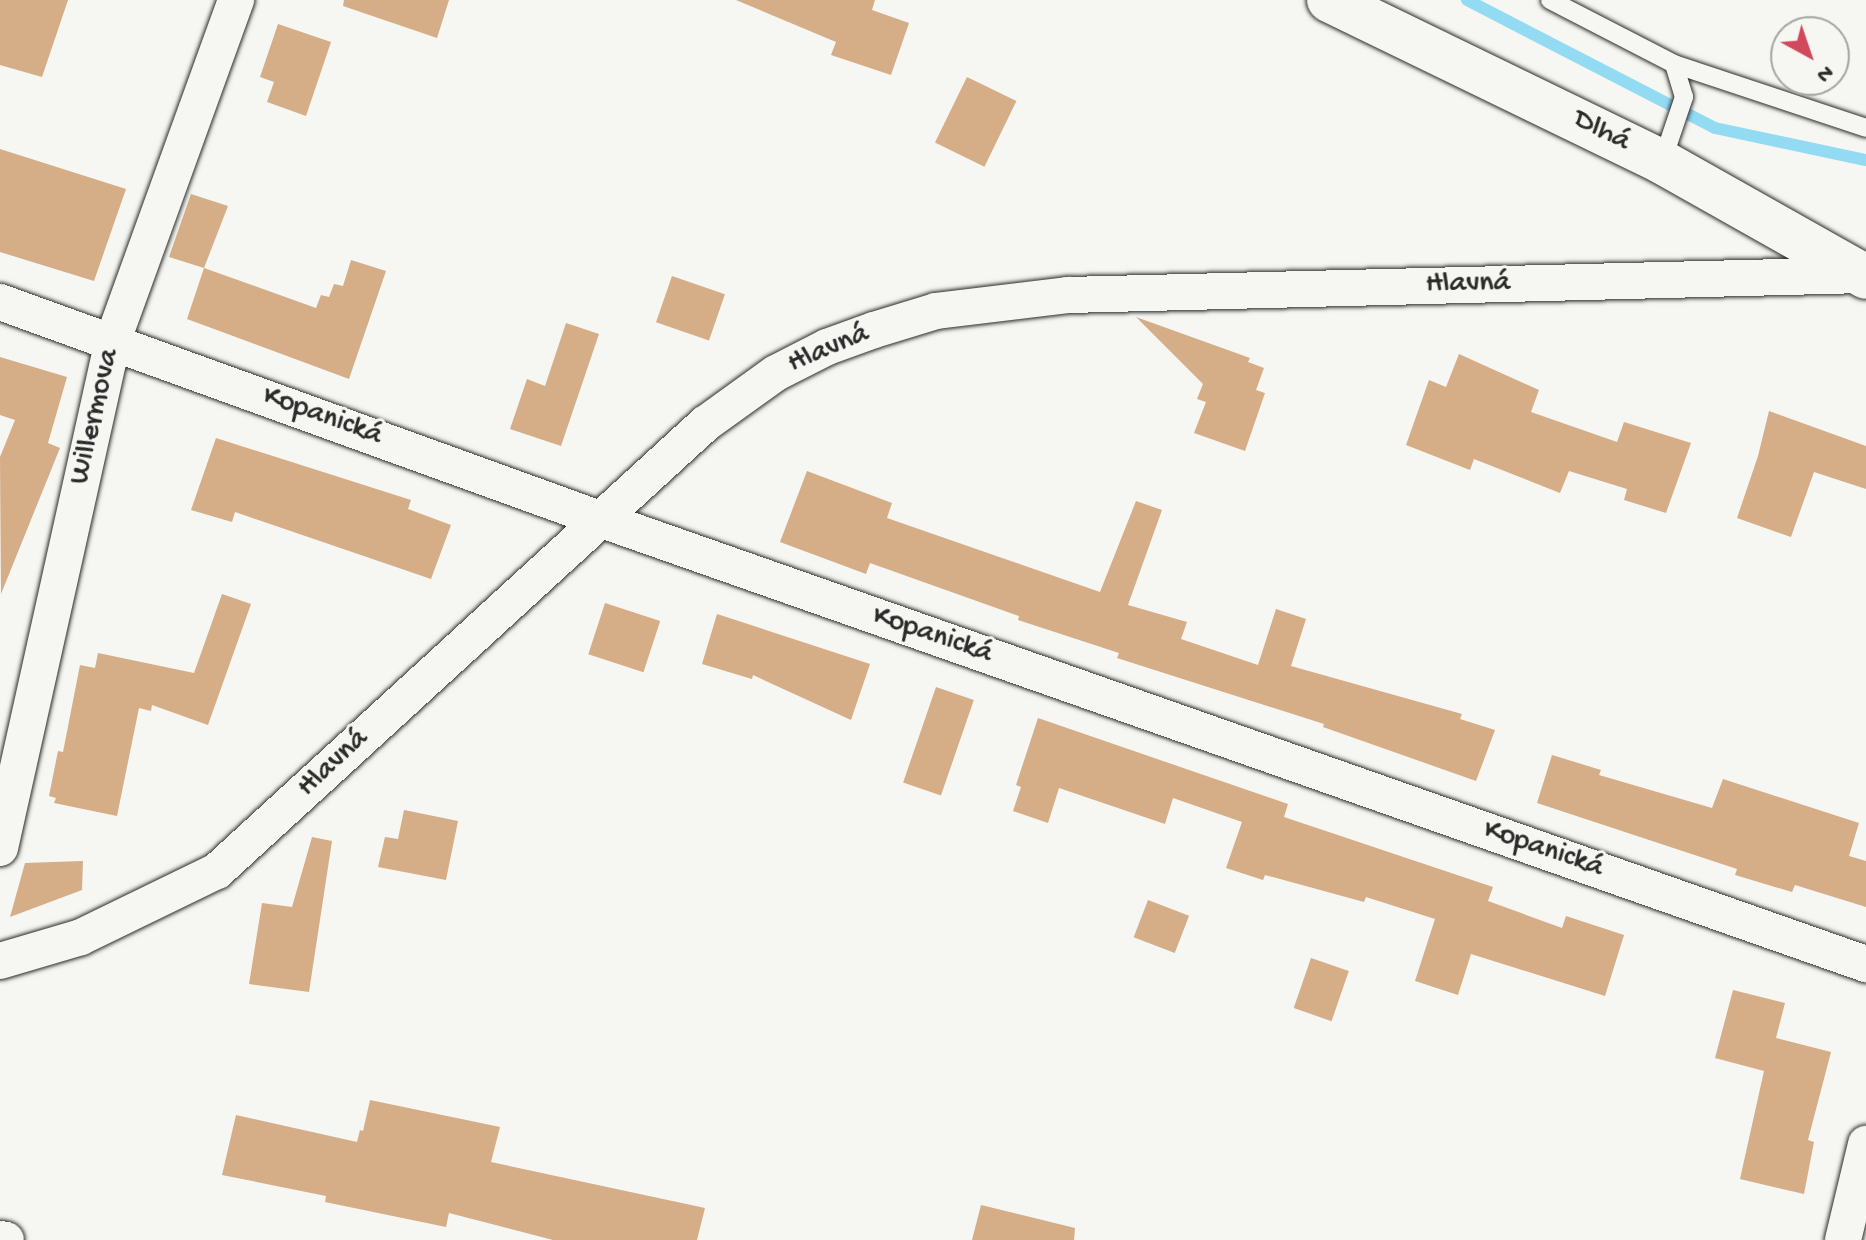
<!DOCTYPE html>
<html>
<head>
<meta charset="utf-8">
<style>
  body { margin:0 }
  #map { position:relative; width:1866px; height:1240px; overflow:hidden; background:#f6f6f2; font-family:"Gochi Hand",sans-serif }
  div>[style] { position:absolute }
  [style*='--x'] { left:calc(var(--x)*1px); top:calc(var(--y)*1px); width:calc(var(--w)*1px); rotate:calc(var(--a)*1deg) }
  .stream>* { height:12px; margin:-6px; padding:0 6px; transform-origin:6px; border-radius:6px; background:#92dbf3 }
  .building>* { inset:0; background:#d5ad87; transform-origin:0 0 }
  .roads { filter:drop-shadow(0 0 2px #2b2b2b) drop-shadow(0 0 2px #2b2b2b) }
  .lane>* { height:18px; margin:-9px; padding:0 9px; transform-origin:9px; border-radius:9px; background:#f6f6f2 }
  .street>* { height:36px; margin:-18px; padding:0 18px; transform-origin:18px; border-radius:18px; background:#f6f6f2 }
  .secondary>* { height:44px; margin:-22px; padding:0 22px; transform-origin:22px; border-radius:22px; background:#f6f6f2 }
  span { translate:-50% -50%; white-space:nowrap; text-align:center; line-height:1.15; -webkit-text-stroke:6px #f6f6f2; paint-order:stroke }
  .street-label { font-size:30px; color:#2b2b2b }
  .north { position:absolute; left:1770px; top:16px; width:80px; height:80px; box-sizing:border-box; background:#f6f6f2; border:2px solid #a5a5a2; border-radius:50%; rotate:140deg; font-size:22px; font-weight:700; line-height:32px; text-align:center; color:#2b2b2b }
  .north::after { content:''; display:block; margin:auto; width:28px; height:36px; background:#d1495b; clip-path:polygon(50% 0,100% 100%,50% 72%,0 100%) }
</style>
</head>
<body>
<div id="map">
  <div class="stream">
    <div style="--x:1467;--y:0;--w:279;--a:27.3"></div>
    <div style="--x:1715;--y:128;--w:154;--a:12"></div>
  </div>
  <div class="building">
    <div style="clip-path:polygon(0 0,68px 0,42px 77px,0 65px)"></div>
    <div style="clip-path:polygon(344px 0,449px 0,437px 38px,343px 6px)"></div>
    <div style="clip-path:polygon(736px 0,875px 0,872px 10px,909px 23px,891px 75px,831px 55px,836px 42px)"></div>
    <div style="clip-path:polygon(278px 24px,331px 42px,306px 116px,267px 102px,274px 82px,260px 77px)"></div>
    <div style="left:967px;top:77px;width:55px;height:73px;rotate:26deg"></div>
    <div style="clip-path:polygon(0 149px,126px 189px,94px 281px,0 252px)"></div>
    <div style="clip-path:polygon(191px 194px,228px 206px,204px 268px,316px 308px,321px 295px,329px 297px,334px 284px,343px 286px,351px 260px,386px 271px,349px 379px,187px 319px,204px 268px,169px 257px)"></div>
    <div style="left:672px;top:276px;width:56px;height:49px;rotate:19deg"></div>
    <div style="clip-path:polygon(1136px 317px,1250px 358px,1248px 362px,1264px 368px,1256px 390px,1265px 393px,1245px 451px,1194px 433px,1206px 402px,1197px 399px,1203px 384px)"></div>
    <div style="clip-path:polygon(566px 323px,599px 334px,561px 446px,510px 429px,527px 379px,545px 386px)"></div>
    <div style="clip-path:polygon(1459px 354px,1539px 390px,1531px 412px,1617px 442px,1624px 422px,1691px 443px,1666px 513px,1624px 500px,1627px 489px,1569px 471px,1560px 493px,1474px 459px,1470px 470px,1406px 445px,1429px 380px,1446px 387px)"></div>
    <div style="clip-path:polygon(0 357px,67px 377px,48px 443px,60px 448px,1px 594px,0 457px,15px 420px,0 415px)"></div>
    <div style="clip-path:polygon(1769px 411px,1866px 446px,1866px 489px,1814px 472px,1791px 537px,1737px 518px,1758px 456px)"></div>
    <div style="clip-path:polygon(216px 438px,411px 500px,408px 509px,451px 525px,431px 579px,235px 512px,232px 522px,191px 510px)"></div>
    <div style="clip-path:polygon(807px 471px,892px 503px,887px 518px,1100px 592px,1136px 501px,1162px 510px,1128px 605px,1187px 622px,1181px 639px,1258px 665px,1276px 609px,1306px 619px,1291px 666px,1462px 714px,1460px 719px,1495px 730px,1476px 781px,1323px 727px,1324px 724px,1117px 658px,1119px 653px,1018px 620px,1019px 616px,870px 563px,866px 574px,780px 542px)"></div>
    <div style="clip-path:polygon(222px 594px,251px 604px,208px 725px,152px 705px,151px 711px,139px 708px,117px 816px,54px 803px,56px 798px,49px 796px,58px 751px,63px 752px,80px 665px,95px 668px,98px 653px,194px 673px)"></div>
    <div style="left:605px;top:603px;width:58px;height:54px;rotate:18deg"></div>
    <div style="clip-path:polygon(717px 614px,870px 664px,851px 720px,753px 675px,752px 679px,702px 664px)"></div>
    <div style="left:936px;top:687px;width:40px;height:101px;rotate:19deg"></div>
    <div style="clip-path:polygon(1038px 718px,1288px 804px,1284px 817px,1493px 887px,1488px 901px,1562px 928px,1566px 916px,1624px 935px,1605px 996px,1471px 954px,1458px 995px,1415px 981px,1435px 919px,1366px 897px,1364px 902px,1265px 875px,1263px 880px,1226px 868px,1242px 822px,1173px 798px,1165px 824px,1059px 788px,1048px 823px,1013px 811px,1021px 787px,1016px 785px)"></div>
    <div style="clip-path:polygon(1552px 755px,1601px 770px,1599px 775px,1712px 808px,1723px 779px,1859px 823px,1849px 856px,1866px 861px,1866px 907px,1795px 885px,1792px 892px,1735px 875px,1737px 869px,1537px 803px)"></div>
    <div style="clip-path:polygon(404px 810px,458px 821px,446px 880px,378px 867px,385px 837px,398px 839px)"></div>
    <div style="clip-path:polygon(312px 837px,332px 841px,309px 992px,249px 984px,262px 903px,292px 907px)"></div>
    <div style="clip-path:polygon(83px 861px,82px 890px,10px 917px,25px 863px)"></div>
    <div style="left:1148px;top:900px;width:44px;height:40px;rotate:21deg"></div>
    <div style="left:1311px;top:958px;width:40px;height:53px;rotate:19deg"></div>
    <div style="clip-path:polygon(1733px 990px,1785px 1003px,1776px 1038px,1831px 1052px,1808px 1140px,1814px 1142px,1804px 1194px,1740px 1179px,1764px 1071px,1715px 1058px)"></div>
    <div style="clip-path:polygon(370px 1100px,500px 1127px,491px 1162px,705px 1208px,697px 1240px,553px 1240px,449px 1213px,446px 1227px,325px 1202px,326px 1196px,222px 1175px,236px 1115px,357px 1142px,360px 1130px,363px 1131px)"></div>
    <div style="clip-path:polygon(981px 1205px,1075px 1228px,1074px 1240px,972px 1240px)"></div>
  </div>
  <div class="roads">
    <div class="lane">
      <div style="--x:1550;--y:0;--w:140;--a:27.3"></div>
      <div style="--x:1674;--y:64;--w:202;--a:18.4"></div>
      <div style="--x:1662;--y:162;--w:69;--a:-71.3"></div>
      <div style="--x:1684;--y:97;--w:34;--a:-107"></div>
    </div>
    <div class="street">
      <div style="--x:0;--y:302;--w:661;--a:19.89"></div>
      <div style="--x:622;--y:527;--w:1319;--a:19.36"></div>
      <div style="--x:0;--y:848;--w:520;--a:-77.46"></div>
      <div style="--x:113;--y:340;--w:362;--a:-70.1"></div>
      <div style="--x:0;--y:961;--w:84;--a:-16.5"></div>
      <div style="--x:81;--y:937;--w:151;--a:-25.9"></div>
      <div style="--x:217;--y:871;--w:662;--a:-42.49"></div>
      <div style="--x:705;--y:424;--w:87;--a:-35.7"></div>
      <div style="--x:776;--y:373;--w:57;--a:-27"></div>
      <div style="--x:827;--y:347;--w:50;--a:-19.9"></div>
      <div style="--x:874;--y:330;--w:65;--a:-17"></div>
      <div style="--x:936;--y:311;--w:133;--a:-6.9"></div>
      <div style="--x:1068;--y:295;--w:795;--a:-1.44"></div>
      <div style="--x:0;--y:1239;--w:6;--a:9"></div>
      <div style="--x:1843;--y:1240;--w:99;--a:-76.5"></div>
    </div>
    <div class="secondary">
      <div style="--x:1329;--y:0;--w:370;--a:25.9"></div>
      <div style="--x:1662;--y:162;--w:234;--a:29.4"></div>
    </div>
  </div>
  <div class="street-label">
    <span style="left:1601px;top:132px;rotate:26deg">Dlhá</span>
    <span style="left:1468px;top:285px;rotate:-1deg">Hlavná</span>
    <span style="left:829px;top:350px;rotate:-23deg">Hlavná</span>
    <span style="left:96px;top:417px;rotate:-77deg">Willermova</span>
    <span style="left:322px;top:417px;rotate:20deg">Kopanická</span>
    <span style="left:932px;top:636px;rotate:19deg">Kopanická</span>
    <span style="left:334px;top:764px;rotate:-43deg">Hlavná</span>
    <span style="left:1543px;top:850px;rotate:19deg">Kopanická</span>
  </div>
  <div class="north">N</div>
</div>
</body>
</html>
